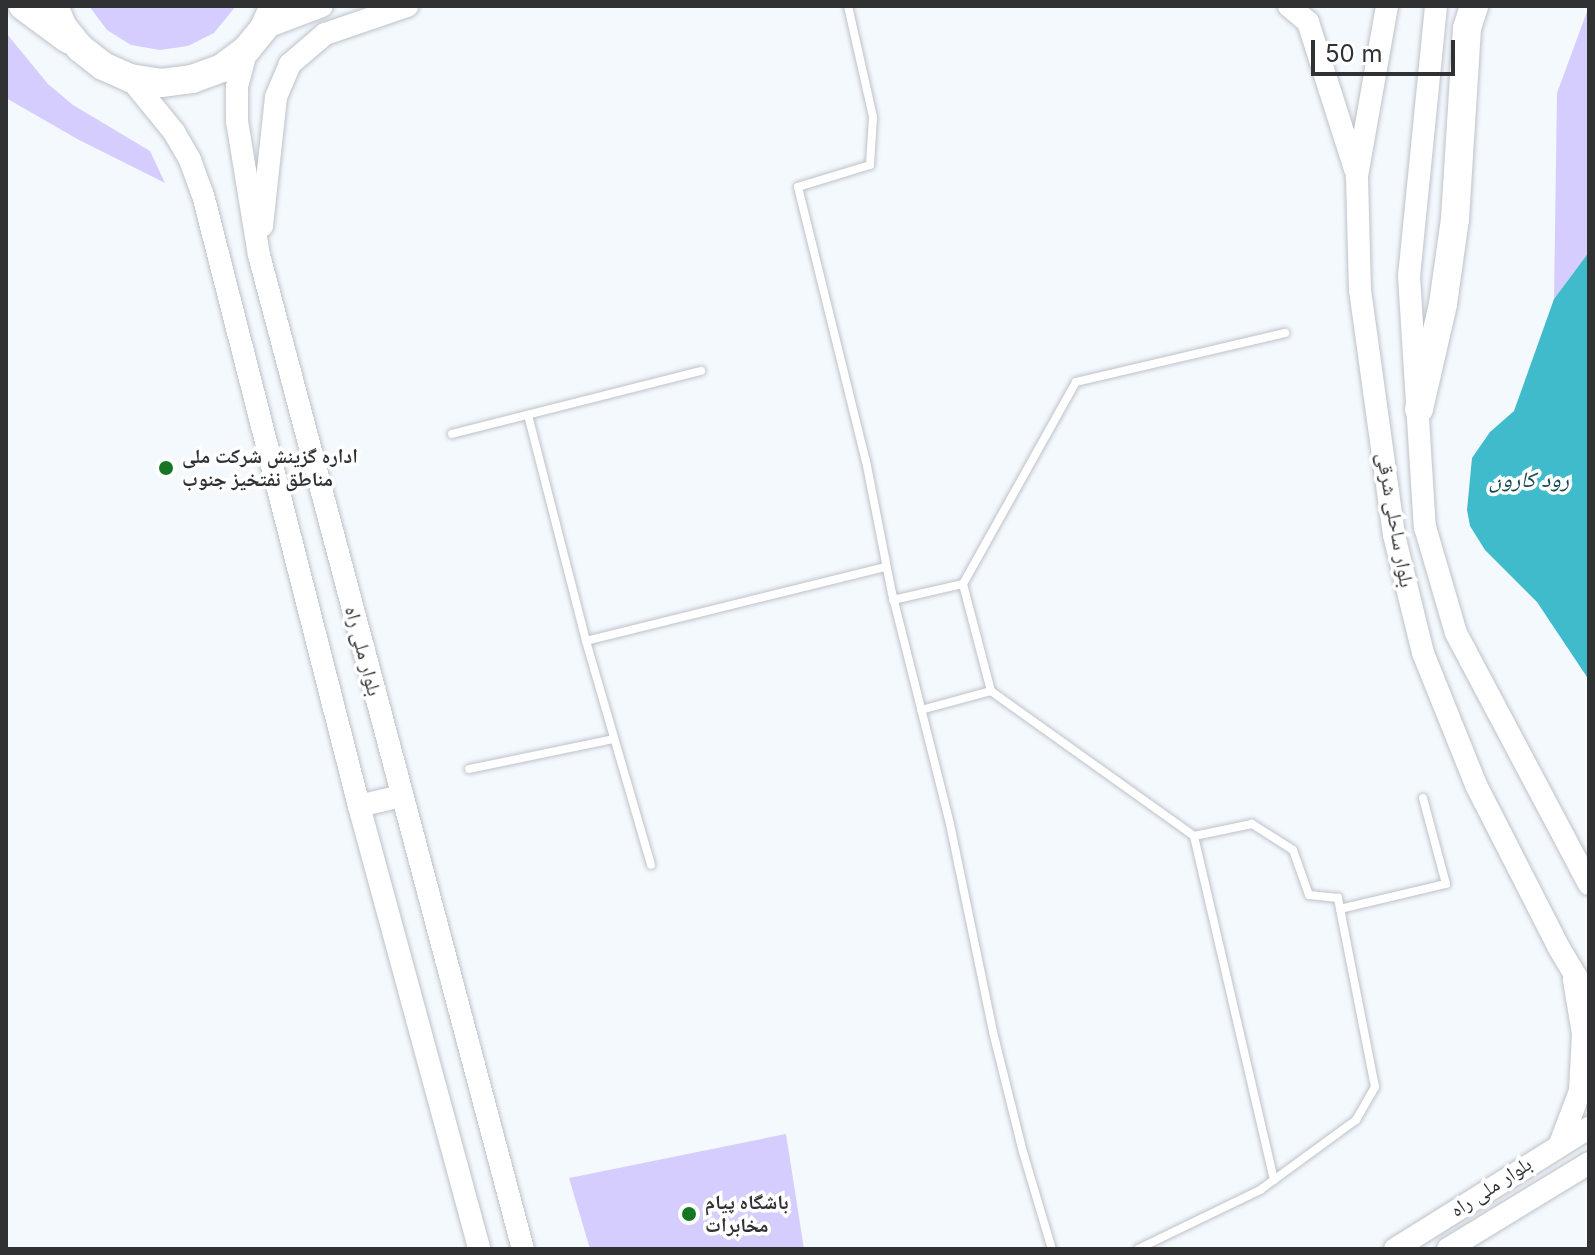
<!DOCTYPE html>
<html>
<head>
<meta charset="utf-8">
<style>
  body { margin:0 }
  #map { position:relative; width:1595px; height:1255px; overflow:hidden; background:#f4f9fe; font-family:Inter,"Noto Naskh Arabic",sans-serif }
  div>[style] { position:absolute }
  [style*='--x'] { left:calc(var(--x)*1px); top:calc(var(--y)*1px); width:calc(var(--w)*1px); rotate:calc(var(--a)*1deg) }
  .green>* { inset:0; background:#d5cdfe }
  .water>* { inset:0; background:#3fbbcc }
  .roads { filter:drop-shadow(0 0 2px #bdc2c8) drop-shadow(0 0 2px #bdc2c8) }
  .lane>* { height:8px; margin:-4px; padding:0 4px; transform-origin:4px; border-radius:4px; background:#fff }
  .secondary>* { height:22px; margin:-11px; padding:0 11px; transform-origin:11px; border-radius:11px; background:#fff }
  .highway>* { height:28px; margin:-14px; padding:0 14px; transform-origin:14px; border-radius:14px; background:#fff }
  .dots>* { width:22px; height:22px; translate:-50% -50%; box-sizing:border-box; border:4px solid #fff; border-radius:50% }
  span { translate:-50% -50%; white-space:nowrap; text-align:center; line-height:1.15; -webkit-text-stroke:7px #fff; paint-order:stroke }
  .poi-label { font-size:20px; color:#2f3133; font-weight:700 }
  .left { translate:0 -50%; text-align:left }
  .street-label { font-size:20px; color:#2f3133 }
  .water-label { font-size:22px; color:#12484f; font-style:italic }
  .frame { position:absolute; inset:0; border:8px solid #2f3133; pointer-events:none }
  .scale { position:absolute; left:1311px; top:40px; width:144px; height:36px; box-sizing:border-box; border:4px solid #2f3133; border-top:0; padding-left:10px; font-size:24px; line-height:28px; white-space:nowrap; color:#2f3133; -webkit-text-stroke:6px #fff; paint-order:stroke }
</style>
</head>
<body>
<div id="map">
  <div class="green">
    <div style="clip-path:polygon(89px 6px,236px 6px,214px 33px,188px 46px,160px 50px,131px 45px,107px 30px)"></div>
    <div style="clip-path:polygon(1589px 6px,1589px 252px,1554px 299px,1557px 93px)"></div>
    <div style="clip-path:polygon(6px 33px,48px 84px,73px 105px,150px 151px,165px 183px,79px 140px,6px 98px)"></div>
    <div style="clip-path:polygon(786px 1134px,804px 1249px,590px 1249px,569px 1178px)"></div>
  </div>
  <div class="water">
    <div style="clip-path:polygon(1589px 252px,1589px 680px,1537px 602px,1485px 550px,1470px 526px,1467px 510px,1472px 458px,1490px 432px,1514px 411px,1554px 299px)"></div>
  </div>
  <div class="roads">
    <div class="lane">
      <div style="--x:848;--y:6;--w:114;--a:77.3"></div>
      <div style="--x:873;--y:117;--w:48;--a:93.6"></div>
      <div style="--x:870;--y:165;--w:75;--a:163"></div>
      <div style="--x:798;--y:187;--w:282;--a:76.1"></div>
      <div style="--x:866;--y:461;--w:135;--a:78.9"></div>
      <div style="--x:892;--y:593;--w:238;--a:75.9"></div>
      <div style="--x:950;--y:824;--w:212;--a:78.3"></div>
      <div style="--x:993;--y:1032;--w:124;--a:76"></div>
      <div style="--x:1023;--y:1152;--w:101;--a:73.4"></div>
      <div style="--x:528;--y:415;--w:233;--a:75.6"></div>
      <div style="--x:586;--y:641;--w:233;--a:73.8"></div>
      <div style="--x:452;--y:434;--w:257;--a:-14.2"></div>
      <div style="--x:893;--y:600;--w:72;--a:-12.9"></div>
      <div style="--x:586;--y:641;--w:309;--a:-13.9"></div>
      <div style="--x:921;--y:710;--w:73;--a:-15.2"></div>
      <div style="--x:469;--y:769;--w:148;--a:-11.7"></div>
      <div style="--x:1340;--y:909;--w:109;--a:-13.3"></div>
      <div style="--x:1446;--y:884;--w:89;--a:-105"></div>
      <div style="--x:1274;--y:1180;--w:353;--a:-103.1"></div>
      <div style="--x:1194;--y:836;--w:249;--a:-144.5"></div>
      <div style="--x:991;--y:691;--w:111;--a:-104.7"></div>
      <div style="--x:963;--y:584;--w:231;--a:-60.8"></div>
      <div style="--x:1076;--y:382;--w:215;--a:-13.2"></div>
      <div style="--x:1138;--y:1249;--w:136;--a:-25.8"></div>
      <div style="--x:1260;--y:1190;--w:119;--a:-36.1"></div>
      <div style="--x:1356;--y:1120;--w:38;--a:-60"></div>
      <div style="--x:1375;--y:1087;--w:193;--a:-101.1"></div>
      <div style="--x:1338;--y:898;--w:29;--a:-174"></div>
      <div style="--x:1309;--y:895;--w:48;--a:-109.6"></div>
      <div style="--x:1293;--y:850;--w:49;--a:-147.6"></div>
      <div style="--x:1252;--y:824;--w:59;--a:168.3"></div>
    </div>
    <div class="secondary">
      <div style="--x:1289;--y:6;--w:25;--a:40"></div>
      <div style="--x:1308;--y:22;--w:154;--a:72.3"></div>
      <div style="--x:1387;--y:6;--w:174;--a:100"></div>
      <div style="--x:1357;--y:177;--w:113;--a:88.5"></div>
      <div style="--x:1360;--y:290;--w:247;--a:82.1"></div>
      <div style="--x:1394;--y:535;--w:122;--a:76.2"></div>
      <div style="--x:1423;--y:653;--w:142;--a:68.1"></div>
      <div style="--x:1476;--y:785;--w:183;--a:63"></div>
      <div style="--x:1559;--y:948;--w:58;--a:59"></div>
      <div style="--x:1436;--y:6;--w:271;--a:95.7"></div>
      <div style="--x:1409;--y:276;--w:252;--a:86.4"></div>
      <div style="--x:1425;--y:527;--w:110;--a:73.7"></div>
      <div style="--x:1456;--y:633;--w:284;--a:62.1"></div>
      <div style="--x:264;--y:28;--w:62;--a:-20.8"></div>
      <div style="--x:247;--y:49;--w:39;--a:105"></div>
      <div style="--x:237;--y:87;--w:34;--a:90"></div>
      <div style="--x:237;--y:121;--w:136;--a:80.7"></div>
      <div style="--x:259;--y:255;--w:1028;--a:75.13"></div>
      <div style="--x:130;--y:78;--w:70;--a:50.8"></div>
      <div style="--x:174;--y:132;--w:32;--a:60"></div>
      <div style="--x:190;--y:160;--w:37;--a:70"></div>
      <div style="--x:203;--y:195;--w:631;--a:75.68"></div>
      <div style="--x:359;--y:806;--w:459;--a:74.8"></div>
      <div style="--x:262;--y:226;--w:130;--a:-83.8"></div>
      <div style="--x:276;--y:97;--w:36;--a:-67"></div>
      <div style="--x:290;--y:64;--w:46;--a:-40.6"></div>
      <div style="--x:325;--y:34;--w:87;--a:-18.9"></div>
      <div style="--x:359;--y:806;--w:43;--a:-13.4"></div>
      <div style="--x:1560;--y:1144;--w:57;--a:-69.3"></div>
      <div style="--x:1580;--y:1091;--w:57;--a:-87"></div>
      <div style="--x:1583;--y:1034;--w:55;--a:-99.5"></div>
      <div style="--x:1395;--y:1249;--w:229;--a:-32"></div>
      <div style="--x:1448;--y:1249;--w:165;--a:-31.4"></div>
    </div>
    <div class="highway">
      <div style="--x:23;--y:6;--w:56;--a:36.3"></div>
      <div style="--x:54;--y:6;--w:23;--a:67"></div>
      <div style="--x:63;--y:27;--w:27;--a:51"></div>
      <div style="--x:80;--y:48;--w:29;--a:38"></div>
      <div style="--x:103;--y:66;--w:30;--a:24"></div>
      <div style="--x:130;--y:78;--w:31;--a:9"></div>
      <div style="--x:161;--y:83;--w:31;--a:-7"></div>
      <div style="--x:192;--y:79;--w:32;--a:-20"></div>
      <div style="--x:222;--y:68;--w:31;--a:-37"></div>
      <div style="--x:247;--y:49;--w:27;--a:-51"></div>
      <div style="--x:264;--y:28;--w:24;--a:-66"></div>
      <div style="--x:1419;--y:409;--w:108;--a:-77.1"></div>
      <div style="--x:1443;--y:304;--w:86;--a:-82"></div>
      <div style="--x:1455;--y:219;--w:191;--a:-86.4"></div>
      <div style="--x:1467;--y:28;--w:23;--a:-72"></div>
    </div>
  </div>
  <div class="dots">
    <div style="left:166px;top:468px;background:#167626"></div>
    <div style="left:689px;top:1214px;background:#167626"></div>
  </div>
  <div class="poi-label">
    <span class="left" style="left:182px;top:468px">اداره گزینش شرکت ملی<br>مناطق نفتخیز جنوب</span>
    <span class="left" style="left:705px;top:1214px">باشگاه پیام<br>مخابرات</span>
  </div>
  <div class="street-label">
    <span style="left:1395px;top:520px;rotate:80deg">بلوار ساحلی شرقی</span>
    <span style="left:363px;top:651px;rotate:75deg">بلوار ملی راه</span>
    <span style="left:1491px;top:1187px;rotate:-33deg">بلوار ملی راه</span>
  </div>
  <div class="water-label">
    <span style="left:1529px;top:480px">رود کارون</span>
  </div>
  <div class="frame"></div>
  <div class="scale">50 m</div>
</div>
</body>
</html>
